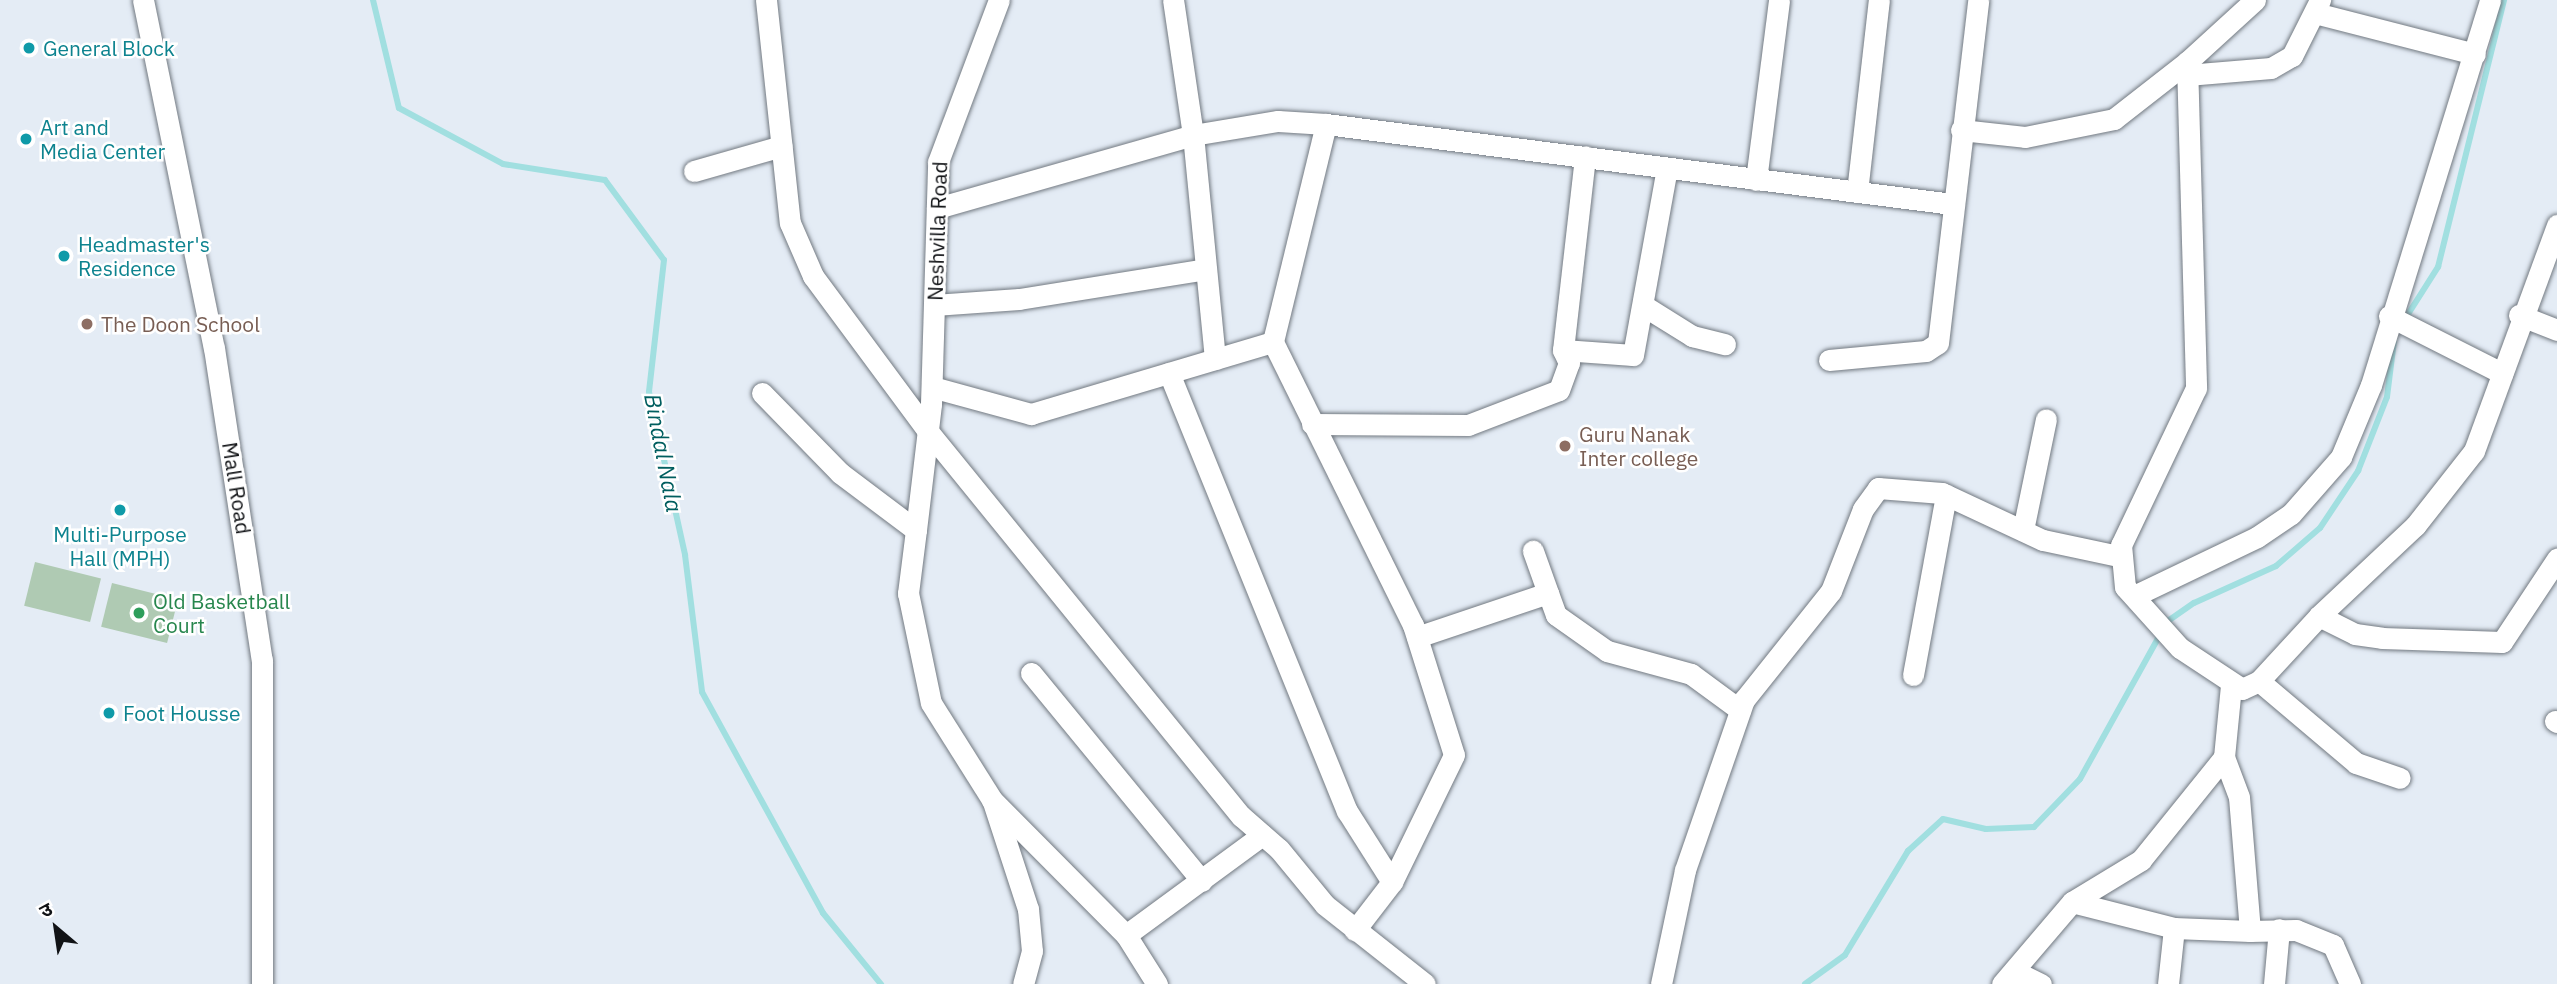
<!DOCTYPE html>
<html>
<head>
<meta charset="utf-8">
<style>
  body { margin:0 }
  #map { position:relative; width:2557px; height:984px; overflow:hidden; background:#e4ecf5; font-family:"IBM Plex Sans","Noto Sans Devanagari",sans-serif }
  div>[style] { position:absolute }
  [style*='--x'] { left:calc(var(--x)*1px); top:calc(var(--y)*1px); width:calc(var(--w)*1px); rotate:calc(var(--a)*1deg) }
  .green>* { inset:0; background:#afcab3; transform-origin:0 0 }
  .stream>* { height:6px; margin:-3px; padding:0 3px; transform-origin:3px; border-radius:3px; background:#a1dfe0 }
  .roads { filter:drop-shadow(0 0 2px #727981) drop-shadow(0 0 2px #727981) }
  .minor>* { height:21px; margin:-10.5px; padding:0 10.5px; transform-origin:10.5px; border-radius:10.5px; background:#fff }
  .dots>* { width:19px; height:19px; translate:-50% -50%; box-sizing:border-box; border:4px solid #fff; border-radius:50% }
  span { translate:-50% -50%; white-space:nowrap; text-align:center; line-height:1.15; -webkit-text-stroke:5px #fff; paint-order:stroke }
  .culture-label { font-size:21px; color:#0d838f }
  .left { translate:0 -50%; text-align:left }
  .street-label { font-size:21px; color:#111316 }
  .education-label { font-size:21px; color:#785e54 }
  .leisure-label { font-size:21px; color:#27864d }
  .water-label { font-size:23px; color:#005e5f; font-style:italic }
  .north { position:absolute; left:21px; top:893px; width:70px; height:70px; -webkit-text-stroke:5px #fff; paint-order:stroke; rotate:331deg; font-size:19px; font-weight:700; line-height:28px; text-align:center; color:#111316 }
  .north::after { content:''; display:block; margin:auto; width:24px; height:32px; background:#111316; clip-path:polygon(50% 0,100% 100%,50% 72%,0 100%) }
</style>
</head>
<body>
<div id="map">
  <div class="green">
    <div style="left:35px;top:562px;width:68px;height:45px;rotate:14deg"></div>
    <div style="left:112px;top:583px;width:68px;height:45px;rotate:14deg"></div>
  </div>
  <div class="stream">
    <div style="--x:373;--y:0;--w:111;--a:76.5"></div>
    <div style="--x:399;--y:108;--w:118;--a:28.3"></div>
    <div style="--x:503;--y:164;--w:103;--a:8.9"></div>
    <div style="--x:605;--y:180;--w:99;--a:53.6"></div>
    <div style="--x:664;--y:260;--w:133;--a:96.5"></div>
    <div style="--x:649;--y:392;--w:167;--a:77.5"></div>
    <div style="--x:685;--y:555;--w:138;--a:82.9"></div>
    <div style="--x:702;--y:692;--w:252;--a:61.3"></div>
    <div style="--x:823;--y:913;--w:92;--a:50.8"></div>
    <div style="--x:2405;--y:319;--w:62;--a:-57.6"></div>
    <div style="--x:2438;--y:267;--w:275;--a:-76.1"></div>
    <div style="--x:2165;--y:623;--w:35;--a:-35"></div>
    <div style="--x:2194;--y:603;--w:90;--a:-24.3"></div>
    <div style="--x:2276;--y:566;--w:58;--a:-40.8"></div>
    <div style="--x:2320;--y:528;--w:69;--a:-56.3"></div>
    <div style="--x:2358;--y:471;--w:79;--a:-68.6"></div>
    <div style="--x:2387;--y:397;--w:56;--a:-82.9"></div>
    <div style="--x:1805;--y:984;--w:49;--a:-35.9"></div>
    <div style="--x:1845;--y:955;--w:122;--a:-58.8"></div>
    <div style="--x:1908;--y:851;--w:47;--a:-42.4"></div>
    <div style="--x:1943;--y:819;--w:44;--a:13.1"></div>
    <div style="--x:1986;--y:829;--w:48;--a:-2.4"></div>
    <div style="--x:2034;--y:827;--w:66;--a:-46.2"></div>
    <div style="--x:2080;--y:779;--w:167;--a:-61"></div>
  </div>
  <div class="roads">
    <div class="minor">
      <div style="--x:143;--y:0;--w:355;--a:78.5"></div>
      <div style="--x:214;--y:348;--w:316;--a:81.3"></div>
      <div style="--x:262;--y:660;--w:324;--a:90"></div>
      <div style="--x:766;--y:0;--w:224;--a:83.9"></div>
      <div style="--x:790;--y:223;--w:58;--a:66.5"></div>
      <div style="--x:813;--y:276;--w:192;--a:53.5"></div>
      <div style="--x:927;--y:430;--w:498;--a:50.9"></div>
      <div style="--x:1241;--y:816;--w:50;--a:41"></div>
      <div style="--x:1279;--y:849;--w:72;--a:50.6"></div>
      <div style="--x:1325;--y:905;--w:127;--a:38.3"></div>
      <div style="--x:2255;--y:0;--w:92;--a:137.6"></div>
      <div style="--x:2187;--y:62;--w:326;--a:88.4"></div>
      <div style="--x:2196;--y:388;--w:174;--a:115.5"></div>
      <div style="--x:2121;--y:545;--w:42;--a:84.6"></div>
      <div style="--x:2125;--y:587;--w:82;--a:48"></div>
      <div style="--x:2180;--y:648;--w:74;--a:33.5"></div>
      <div style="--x:2242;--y:689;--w:19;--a:-25"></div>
      <div style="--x:2259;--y:681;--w:88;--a:-47.3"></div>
      <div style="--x:2319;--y:616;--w:40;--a:26.6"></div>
      <div style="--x:2355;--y:634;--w:27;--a:8"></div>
      <div style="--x:2382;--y:638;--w:120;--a:1.9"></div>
      <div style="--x:2502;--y:642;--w:100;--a:-56.5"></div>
      <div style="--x:2315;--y:13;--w:165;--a:14.4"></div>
      <div style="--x:2187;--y:75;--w:84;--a:-4.8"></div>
      <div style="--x:2271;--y:68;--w:24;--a:-30"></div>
      <div style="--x:2292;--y:56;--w:63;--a:-63.4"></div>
      <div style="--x:1326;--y:124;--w:224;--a:103.7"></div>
      <div style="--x:1273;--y:342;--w:316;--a:63.7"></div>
      <div style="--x:1413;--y:625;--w:136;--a:72.5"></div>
      <div style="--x:1454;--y:755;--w:141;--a:116"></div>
      <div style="--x:1392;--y:882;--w:61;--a:127.6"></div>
      <div style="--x:1961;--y:130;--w:64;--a:6.2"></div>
      <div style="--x:2025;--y:137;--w:91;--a:-11.4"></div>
      <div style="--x:2114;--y:119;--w:93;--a:-38"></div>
      <div style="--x:694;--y:171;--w:91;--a:-15.9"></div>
      <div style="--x:1756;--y:180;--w:181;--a:-82.7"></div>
      <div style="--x:1857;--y:192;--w:193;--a:-83.5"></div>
      <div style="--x:937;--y:208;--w:266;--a:-15.9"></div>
      <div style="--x:1193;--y:135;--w:136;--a:-98.4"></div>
      <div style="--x:934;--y:305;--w:85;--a:-4"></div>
      <div style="--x:1019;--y:299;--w:189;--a:-9.1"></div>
      <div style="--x:1644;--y:306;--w:57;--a:32"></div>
      <div style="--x:1692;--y:336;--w:34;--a:14"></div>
      <div style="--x:2519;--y:315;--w:41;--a:21.5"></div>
      <div style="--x:2389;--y:316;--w:127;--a:26.8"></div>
      <div style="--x:1563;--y:350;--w:195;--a:-83.5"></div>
      <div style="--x:1215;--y:359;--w:225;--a:-95.6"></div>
      <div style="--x:1193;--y:135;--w:86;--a:-9.4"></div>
      <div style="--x:1278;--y:121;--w:48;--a:3.6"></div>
      <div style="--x:1326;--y:124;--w:631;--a:7.28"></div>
      <div style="--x:1829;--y:360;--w:97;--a:-5.3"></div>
      <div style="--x:1926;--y:351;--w:14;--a:-34"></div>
      <div style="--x:1938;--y:343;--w:345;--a:-83.3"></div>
      <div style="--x:1169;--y:373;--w:473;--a:67.9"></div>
      <div style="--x:1347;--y:811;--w:84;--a:57.6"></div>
      <div style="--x:932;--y:387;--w:103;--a:15.3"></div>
      <div style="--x:1031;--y:414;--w:252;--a:-16.6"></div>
      <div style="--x:762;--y:393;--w:112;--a:45.7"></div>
      <div style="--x:840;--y:473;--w:95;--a:36.9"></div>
      <div style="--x:916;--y:530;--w:127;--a:-83.2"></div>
      <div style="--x:931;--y:404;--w:242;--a:-88.3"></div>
      <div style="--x:938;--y:162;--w:173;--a:-69.4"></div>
      <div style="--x:1312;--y:424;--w:156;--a:0.4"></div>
      <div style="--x:1468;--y:425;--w:97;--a:-21"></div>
      <div style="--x:1559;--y:390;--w:29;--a:-70"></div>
      <div style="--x:1569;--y:363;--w:14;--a:-115"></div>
      <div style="--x:1563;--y:350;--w:70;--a:4.1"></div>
      <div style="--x:1633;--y:355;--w:190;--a:-79.7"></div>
      <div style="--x:916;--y:530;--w:64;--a:97.2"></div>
      <div style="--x:908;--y:593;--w:112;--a:78.2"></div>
      <div style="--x:931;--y:703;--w:115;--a:57.8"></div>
      <div style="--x:992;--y:800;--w:190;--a:45.2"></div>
      <div style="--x:1126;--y:935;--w:169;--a:-36.3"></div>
      <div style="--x:2023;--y:530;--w:113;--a:-78.3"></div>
      <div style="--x:1548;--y:593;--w:23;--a:70"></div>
      <div style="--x:1556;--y:615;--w:62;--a:35.2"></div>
      <div style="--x:1607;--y:651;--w:87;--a:15.3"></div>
      <div style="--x:1691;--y:674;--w:61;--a:36.3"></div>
      <div style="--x:2134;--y:596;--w:136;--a:-25.6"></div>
      <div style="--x:2257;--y:537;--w:41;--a:-34.1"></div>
      <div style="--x:2291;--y:514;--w:76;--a:-48.7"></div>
      <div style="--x:2341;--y:457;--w:78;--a:-67.4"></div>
      <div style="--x:2371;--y:385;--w:403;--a:-72.8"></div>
      <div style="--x:2319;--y:616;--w:132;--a:-43.2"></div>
      <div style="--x:2415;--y:526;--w:95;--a:-51.8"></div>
      <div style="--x:2474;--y:451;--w:241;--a:-69.8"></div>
      <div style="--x:1417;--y:637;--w:138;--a:-18.6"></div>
      <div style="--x:1548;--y:593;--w:45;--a:-109.7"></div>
      <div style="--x:1031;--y:673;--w:269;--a:50.6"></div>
      <div style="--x:1913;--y:675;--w:183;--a:-79.6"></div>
      <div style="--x:2259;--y:681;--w:127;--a:40.2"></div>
      <div style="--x:2356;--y:763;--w:46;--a:18.8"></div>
      <div style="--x:2555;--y:721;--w:2;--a:27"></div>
      <div style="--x:993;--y:802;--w:113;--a:71.9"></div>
      <div style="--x:1028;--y:909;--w:42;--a:84.6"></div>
      <div style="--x:1032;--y:951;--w:34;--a:105"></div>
      <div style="--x:2072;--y:902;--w:105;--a:14.3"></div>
      <div style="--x:2174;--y:928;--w:56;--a:96.1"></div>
      <div style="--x:2174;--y:928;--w:76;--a:2.3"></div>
      <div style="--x:2250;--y:931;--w:134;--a:-94.7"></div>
      <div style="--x:2239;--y:797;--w:43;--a:-110.6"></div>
      <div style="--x:2250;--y:931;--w:46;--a:-1.2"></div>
      <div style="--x:2296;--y:930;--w:40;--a:22"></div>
      <div style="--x:2333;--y:945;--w:43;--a:66.4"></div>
      <div style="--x:1126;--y:935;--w:58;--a:57.7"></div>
      <div style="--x:2014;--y:971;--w:30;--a:26"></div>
      <div style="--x:1661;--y:984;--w:116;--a:-78.1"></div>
      <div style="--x:1685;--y:870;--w:180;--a:-70.9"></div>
      <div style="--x:1744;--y:700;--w:139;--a:-51.4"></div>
      <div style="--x:1831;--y:591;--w:88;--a:-68.7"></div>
      <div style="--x:1863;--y:509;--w:26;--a:-54"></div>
      <div style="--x:1878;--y:488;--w:64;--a:4.5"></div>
      <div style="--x:1942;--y:493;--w:111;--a:25"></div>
      <div style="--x:2043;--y:540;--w:77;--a:12"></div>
      <div style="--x:2002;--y:984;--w:108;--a:-49.5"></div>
      <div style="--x:2072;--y:902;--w:81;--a:-31.3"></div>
      <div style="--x:2141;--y:860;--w:132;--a:-51.1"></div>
      <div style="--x:2224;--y:757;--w:71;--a:-84.4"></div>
      <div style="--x:2274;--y:984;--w:55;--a:-84.8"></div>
    </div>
  </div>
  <div class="dots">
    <div style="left:29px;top:48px;background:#0f9aa8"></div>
    <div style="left:26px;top:139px;background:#0f9aa8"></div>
    <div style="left:64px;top:256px;background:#0f9aa8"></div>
    <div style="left:87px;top:324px;background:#8d6e63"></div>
    <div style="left:1565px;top:446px;background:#8d6e63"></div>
    <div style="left:120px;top:510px;background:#0f9aa8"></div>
    <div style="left:139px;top:613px;background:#2e9e5b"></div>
    <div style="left:109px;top:713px;background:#0f9aa8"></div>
  </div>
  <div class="culture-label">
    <span class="left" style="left:43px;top:48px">General Block</span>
    <span class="left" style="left:40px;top:139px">Art and<br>Media Center</span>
    <span class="left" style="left:78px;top:256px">Headmaster's<br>Residence</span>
    <span style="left:120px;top:546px">Multi-Purpose<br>Hall (MPH)</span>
    <span class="left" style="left:123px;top:713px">Foot Housse</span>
  </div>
  <div class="street-label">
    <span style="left:937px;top:231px;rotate:-88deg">Neshvilla Road</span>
    <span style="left:237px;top:488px;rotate:81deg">Mall Road</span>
  </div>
  <div class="education-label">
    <span class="left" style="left:101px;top:324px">The Doon School</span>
    <span class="left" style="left:1579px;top:446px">Guru Nanak<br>Inter college</span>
  </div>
  <div class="leisure-label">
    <span class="left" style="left:153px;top:613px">Old Basketball<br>Court</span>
  </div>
  <div class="water-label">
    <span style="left:664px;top:453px;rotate:79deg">Bindal Nala</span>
  </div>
  <div class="north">उ</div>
</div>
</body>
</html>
